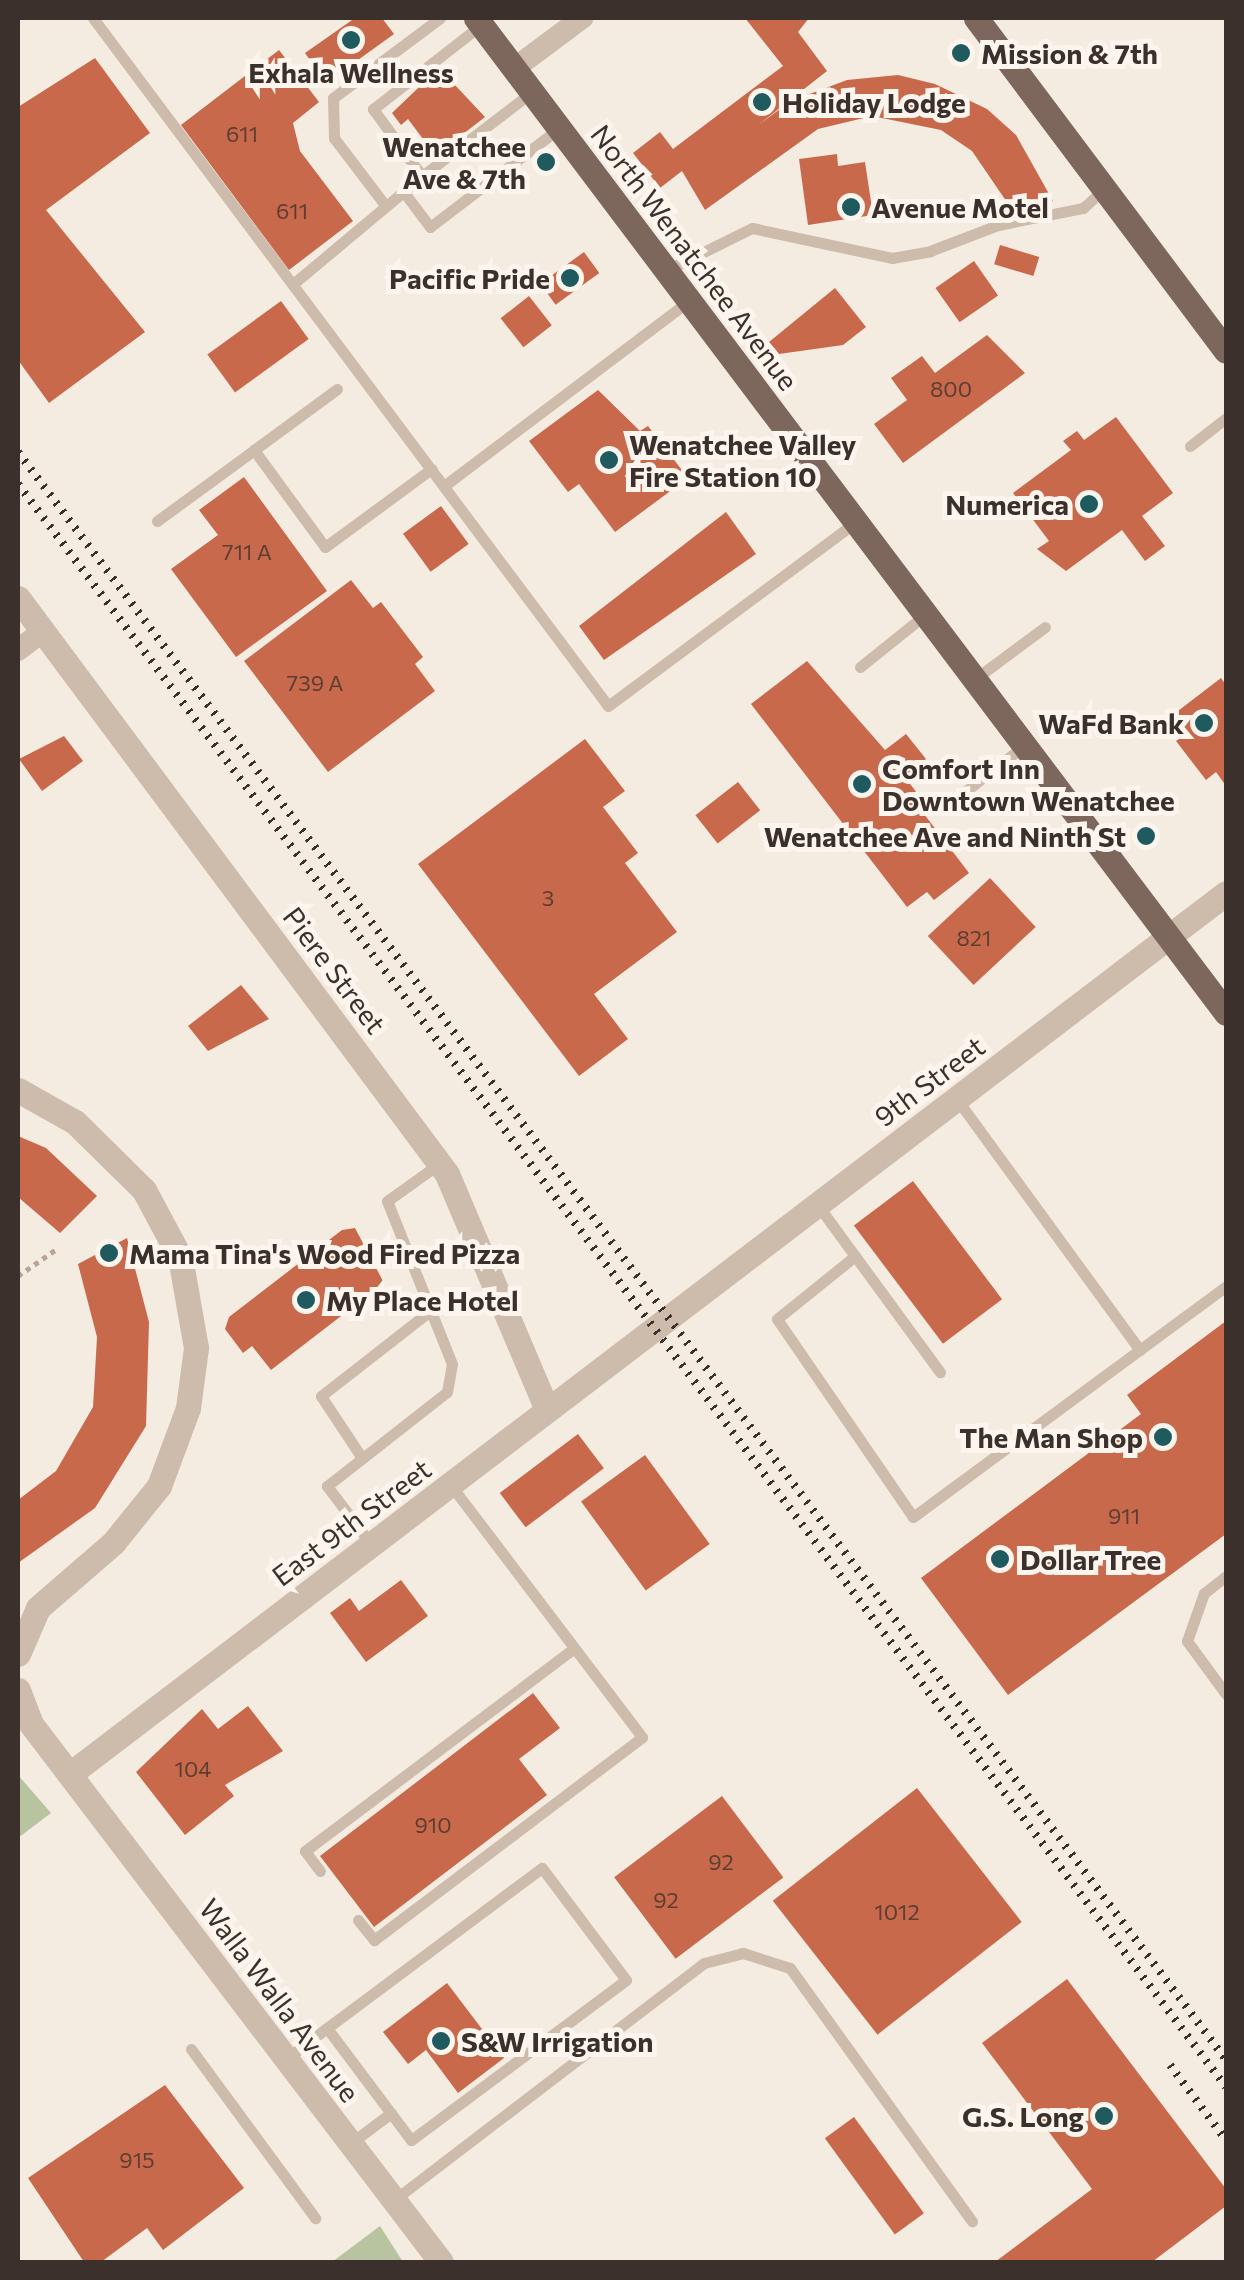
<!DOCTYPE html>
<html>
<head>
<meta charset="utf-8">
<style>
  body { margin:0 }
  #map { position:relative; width:1244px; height:2280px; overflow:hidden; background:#f4ebe1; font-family:Commissioner,sans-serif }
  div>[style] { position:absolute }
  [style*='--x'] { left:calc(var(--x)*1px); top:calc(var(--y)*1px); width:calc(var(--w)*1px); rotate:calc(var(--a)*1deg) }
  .green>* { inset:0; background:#b8c4a0 }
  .building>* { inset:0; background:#c8694b; transform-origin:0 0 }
  .path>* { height:5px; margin-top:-2.5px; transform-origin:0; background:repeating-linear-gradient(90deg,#b9a596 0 5px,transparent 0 10px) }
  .service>* { height:11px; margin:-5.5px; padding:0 5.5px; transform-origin:5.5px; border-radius:5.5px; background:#cdbbac }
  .minor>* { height:22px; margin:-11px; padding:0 11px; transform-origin:11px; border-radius:11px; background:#cdbbac }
  .tertiary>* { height:25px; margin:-12.5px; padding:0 12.5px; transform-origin:12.5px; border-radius:12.5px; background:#cdbbac }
  .primary>* { height:25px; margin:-12.5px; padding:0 12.5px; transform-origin:12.5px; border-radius:12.5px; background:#7d675c }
  .rail>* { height:8px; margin-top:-4px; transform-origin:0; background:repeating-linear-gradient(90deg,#3b302b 0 2.5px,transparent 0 10.5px) }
  .dots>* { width:28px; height:28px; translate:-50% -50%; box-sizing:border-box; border:5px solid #fbf5ee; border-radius:50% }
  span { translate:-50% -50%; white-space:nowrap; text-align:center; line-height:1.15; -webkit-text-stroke:10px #fbf5ee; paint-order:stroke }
  .number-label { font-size:22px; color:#5e3e33 }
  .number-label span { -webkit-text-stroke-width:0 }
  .poi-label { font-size:28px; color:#3b302b; font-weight:700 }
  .left { translate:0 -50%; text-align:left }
  .right { translate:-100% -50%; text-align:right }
  .street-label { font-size:28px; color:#3b302b }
  .frame { position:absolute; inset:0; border:20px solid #3b302b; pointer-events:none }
</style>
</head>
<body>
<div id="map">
  <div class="green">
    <div style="clip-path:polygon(18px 1775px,51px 1813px,18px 1838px)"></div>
    <div style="clip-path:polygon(380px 2226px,403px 2262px,332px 2262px)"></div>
  </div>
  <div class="building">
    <div style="clip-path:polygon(355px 18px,382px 18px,394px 34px,326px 83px,305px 53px)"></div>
    <div style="clip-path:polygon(745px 18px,809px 18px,798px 32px,827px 71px,757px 126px,791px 101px,847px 80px,898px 75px,935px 84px,987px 109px,1016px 135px,1053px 201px,1015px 214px,972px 151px,941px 130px,872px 116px,818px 129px,705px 210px,682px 171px,660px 188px,633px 153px,660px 132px,673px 149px,783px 66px)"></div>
    <div style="clip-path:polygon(279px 50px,319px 102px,293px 123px,300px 151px,353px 221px,289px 270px,181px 125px)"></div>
    <div style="clip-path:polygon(95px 58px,150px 133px,46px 210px,145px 332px,49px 403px,18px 360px,18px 107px)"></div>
    <div style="clip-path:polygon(439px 68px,485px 117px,445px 148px,439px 140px,429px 147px,408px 119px,401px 125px,392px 113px)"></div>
    <div style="clip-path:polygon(837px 154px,838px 166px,865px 162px,873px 215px,808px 225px,799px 159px)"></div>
    <div style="left:1000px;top:245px;width:41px;height:20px;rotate:17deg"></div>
    <div style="left:584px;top:252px;width:26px;height:54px;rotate:54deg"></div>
    <div style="left:974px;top:261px;width:42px;height:47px;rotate:55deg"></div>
    <div style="clip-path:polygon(835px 288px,866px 327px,843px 345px,779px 354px,769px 342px)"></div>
    <div style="left:529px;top:296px;width:37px;height:36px;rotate:52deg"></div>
    <div style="left:281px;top:301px;width:47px;height:91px;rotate:54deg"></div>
    <div style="clip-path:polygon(987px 335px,1025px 373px,903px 463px,874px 424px,907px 400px,891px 378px,922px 356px,935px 373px)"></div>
    <div style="clip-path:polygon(598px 390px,640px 431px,648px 426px,688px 478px,615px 532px,579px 484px,568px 492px,529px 441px)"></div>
    <div style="clip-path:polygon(1116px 417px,1173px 493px,1142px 516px,1165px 546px,1145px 561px,1122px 530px,1066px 571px,1037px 549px,1049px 541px,1013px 493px,1071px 450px,1063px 441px,1077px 431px,1084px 440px)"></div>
    <div style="clip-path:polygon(244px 477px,327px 591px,236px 657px,171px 569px,218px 535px,199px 510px)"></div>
    <div style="left:441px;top:506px;width:47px;height:47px;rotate:54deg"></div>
    <div style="clip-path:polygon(726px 512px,756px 554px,604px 660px,579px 626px)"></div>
    <div style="clip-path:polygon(351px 580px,373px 608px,381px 602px,423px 657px,415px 664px,435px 691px,328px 772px,244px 661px)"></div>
    <div style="clip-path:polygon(807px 661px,885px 750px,906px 734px,926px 759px,904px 776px,917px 793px,911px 797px,969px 873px,934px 900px,927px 892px,907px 907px,751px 704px)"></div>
    <div style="clip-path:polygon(1221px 678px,1226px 685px,1226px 786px,1216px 772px,1206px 780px,1176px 741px,1188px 733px,1174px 714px)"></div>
    <div style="clip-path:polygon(64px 736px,83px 761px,42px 791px,19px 759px)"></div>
    <div style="clip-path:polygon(585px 739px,625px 791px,603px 807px,638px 853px,625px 863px,677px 932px,594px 994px,628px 1039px,579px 1076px,418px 864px)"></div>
    <div style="left:738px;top:782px;width:36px;height:54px;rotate:52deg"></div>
    <div style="left:990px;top:878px;width:67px;height:85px;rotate:47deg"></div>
    <div style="clip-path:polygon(241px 985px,269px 1019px,208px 1051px,188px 1026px)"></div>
    <div style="clip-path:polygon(18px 1136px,46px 1148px,97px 1196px,60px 1233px,18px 1197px)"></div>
    <div style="left:913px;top:1181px;width:148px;height:74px;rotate:53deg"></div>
    <div style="clip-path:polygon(355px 1228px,384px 1283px,271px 1370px,252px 1346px,243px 1353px,225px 1329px,229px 1317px,342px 1230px)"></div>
    <div style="clip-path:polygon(127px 1238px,149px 1322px,146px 1426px,95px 1508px,18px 1563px,18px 1500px,56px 1471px,93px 1407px,97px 1337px,78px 1264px)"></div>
    <div style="clip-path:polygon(1226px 1321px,1226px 1534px,1008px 1695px,921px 1578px,1141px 1414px,1127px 1395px)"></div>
    <div style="left:578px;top:1434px;width:43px;height:98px;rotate:53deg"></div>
    <div style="left:645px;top:1455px;width:110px;height:79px;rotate:54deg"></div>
    <div style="clip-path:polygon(401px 1580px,428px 1616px,366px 1662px,330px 1613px,350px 1598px,359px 1611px)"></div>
    <div style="clip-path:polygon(533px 1693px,560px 1728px,519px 1759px,547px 1795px,374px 1927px,320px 1856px)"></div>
    <div style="clip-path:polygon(248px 1706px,283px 1751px,225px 1785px,234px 1796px,185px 1835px,136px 1772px,202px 1709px,218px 1729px)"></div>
    <div style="left:917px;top:1788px;width:170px;height:183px;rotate:52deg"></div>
    <div style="left:722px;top:1796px;width:102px;height:135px;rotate:53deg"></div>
    <div style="clip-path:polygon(1067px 1979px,1226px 2189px,1226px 2206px,1152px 2262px,995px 2262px,1092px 2189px,982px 2043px)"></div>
    <div style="clip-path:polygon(447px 1983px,504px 2058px,458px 2093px,426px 2050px,408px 2064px,383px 2032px)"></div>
    <div style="clip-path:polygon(165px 2085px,244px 2188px,163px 2250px,147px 2228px,101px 2262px,84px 2262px,28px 2178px)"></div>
    <div style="left:854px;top:2117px;width:119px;height:36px;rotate:54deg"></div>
  </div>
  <div class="path">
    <div style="--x:18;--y:1276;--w:49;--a:-35"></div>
  </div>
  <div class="service">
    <div style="--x:93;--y:18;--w:859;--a:53.18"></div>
    <div style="--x:608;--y:706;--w:309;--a:-36.6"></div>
    <div style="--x:481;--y:25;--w:137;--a:142.1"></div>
    <div style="--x:373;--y:109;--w:83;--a:53.8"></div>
    <div style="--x:422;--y:176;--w:138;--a:-37.4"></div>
    <div style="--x:403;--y:191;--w:45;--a:53.1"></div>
    <div style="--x:430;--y:227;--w:161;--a:-37.4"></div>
    <div style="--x:385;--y:205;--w:84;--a:-127.3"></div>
    <div style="--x:334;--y:138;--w:40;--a:-91.4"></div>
    <div style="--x:333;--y:98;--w:134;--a:-36.8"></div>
    <div style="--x:667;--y:270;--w:95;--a:-26.3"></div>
    <div style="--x:752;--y:228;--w:143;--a:12.1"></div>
    <div style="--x:892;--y:258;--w:39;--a:-10"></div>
    <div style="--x:930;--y:251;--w:73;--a:-20.9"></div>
    <div style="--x:998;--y:225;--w:87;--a:-11.3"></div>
    <div style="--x:1083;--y:208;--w:28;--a:-42"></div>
    <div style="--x:293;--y:284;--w:168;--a:-39.9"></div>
    <div style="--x:337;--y:389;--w:103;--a:143.7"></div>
    <div style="--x:254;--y:450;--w:120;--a:53.8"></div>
    <div style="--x:325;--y:547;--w:132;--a:-36.3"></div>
    <div style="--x:1190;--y:446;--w:46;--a:-37.9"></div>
    <div style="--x:444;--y:486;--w:307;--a:-37.1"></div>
    <div style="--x:157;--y:521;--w:120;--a:-36.2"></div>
    <div style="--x:860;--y:667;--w:85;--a:-38.8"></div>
    <div style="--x:975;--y:679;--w:87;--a:-36.6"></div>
    <div style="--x:962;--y:794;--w:80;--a:-37.9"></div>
    <div style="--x:956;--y:1098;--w:312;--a:53.9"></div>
    <div style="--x:817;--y:1204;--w:64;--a:53.8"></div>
    <div style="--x:855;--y:1256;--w:100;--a:141.1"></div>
    <div style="--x:777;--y:1319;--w:240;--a:55.5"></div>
    <div style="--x:913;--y:1517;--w:389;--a:-36.4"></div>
    <div style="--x:855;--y:1256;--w:144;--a:53.8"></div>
    <div style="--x:362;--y:1458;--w:74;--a:-123.5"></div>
    <div style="--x:321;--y:1396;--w:140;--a:-38"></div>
    <div style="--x:371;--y:1544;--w:73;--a:-127.2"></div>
    <div style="--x:327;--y:1486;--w:152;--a:-38.1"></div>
    <div style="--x:447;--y:1392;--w:28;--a:-80"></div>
    <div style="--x:452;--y:1364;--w:175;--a:-111.7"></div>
    <div style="--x:387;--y:1201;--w:65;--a:-35.6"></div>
    <div style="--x:1226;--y:1576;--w:28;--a:142"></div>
    <div style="--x:1204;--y:1593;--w:51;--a:109.5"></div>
    <div style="--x:1187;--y:1641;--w:66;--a:53.7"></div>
    <div style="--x:320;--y:1871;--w:25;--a:-127"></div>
    <div style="--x:305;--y:1851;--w:337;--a:-37"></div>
    <div style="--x:358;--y:1920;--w:26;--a:51"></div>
    <div style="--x:374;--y:1940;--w:336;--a:-37.1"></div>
    <div style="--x:642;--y:1737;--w:318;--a:-127.2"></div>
    <div style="--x:191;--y:2049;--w:210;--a:53.7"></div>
    <div style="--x:286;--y:2059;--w:51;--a:-37.1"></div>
    <div style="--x:327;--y:2028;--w:268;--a:-36.7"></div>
    <div style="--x:542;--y:1868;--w:140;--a:53.1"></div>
    <div style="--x:626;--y:1980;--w:268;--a:143.3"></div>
    <div style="--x:411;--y:2140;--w:140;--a:-126.9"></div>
    <div style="--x:351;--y:2143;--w:50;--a:-36.9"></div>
    <div style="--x:394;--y:2200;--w:390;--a:-37.4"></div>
    <div style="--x:704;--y:1963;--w:40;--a:-14.4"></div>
    <div style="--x:743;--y:1953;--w:49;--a:17.7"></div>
    <div style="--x:790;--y:1968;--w:312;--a:54.3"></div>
  </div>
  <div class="minor">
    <div style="--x:515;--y:68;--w:84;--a:-36.7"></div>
    <div style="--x:18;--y:650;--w:31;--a:-37"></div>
  </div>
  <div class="tertiary">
    <div style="--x:18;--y:598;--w:718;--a:53.32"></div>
    <div style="--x:447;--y:1174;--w:256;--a:67"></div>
    <div style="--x:18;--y:1090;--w:65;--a:29.3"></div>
    <div style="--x:75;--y:1122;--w:97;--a:44.6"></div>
    <div style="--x:144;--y:1190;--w:76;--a:61.8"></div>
    <div style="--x:180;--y:1257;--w:92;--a:80"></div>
    <div style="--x:196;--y:1348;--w:61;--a:97.6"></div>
    <div style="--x:188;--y:1408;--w:83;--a:110.4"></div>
    <div style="--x:159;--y:1486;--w:73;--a:128.9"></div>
    <div style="--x:113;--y:1543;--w:99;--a:139.1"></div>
    <div style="--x:38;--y:1608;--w:50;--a:113.5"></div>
    <div style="--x:18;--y:1690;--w:36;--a:69"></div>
    <div style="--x:31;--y:1724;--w:676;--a:52.69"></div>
    <div style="--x:70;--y:1774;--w:1453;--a:-37.31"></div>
  </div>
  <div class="primary">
    <div style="--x:476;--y:18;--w:1246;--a:52.99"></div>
    <div style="--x:976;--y:18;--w:416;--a:53.1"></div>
  </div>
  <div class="rail">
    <div style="--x:18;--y:452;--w:2011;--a:53.08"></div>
    <div style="--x:18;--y:484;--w:2007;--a:53"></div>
    <div style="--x:1170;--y:2065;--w:94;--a:53.3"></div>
  </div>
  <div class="dots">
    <div style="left:351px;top:40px;background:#1f5a5e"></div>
    <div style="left:961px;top:53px;background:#1f5a5e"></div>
    <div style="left:762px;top:102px;background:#1f5a5e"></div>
    <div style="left:546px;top:162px;background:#1f5a5e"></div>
    <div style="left:851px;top:207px;background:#1f5a5e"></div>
    <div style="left:570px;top:278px;background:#1f5a5e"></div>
    <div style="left:609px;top:460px;background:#1f5a5e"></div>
    <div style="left:1089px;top:504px;background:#1f5a5e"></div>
    <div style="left:1204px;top:723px;background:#1f5a5e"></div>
    <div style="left:862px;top:784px;background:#1f5a5e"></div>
    <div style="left:1146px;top:836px;background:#1f5a5e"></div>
    <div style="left:109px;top:1253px;background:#1f5a5e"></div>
    <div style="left:306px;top:1300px;background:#1f5a5e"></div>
    <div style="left:1163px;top:1437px;background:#1f5a5e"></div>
    <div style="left:1000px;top:1559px;background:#1f5a5e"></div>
    <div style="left:441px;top:2041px;background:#1f5a5e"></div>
    <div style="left:1104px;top:2116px;background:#1f5a5e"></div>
  </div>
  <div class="number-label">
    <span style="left:242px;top:134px">611</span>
    <span style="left:292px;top:211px">611</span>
    <span style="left:951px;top:389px">800</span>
    <span style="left:247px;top:552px">711 A</span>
    <span style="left:315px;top:683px">739 A</span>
    <span style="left:548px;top:898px">3</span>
    <span style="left:974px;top:938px">821</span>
    <span style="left:1124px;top:1516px">911</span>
    <span style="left:193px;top:1769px">104</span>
    <span style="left:433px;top:1825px">910</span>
    <span style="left:721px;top:1862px">92</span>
    <span style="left:666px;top:1900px">92</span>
    <span style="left:897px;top:1912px">1012</span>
    <span style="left:137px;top:2160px">915</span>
  </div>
  <div class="poi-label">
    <span class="left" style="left:981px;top:53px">Mission &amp; 7th</span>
    <span style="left:351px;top:72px">Exhala Wellness</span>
    <span class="left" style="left:782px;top:102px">Holiday Lodge</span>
    <span class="right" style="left:526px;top:162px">Wenatchee<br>Ave &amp; 7th</span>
    <span class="left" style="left:871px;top:207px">Avenue Motel</span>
    <span class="right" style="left:550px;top:278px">Pacific Pride</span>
    <span class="left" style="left:629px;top:460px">Wenatchee Valley<br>Fire Station 10</span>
    <span class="right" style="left:1069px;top:504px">Numerica</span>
    <span class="right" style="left:1184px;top:723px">WaFd Bank</span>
    <span class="left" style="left:882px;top:784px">Comfort Inn<br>Downtown Wenatchee</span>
    <span class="right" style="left:1126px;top:836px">Wenatchee Ave and Ninth St</span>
    <span class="left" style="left:129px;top:1253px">Mama Tina's Wood Fired Pizza</span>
    <span class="left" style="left:326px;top:1300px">My Place Hotel</span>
    <span class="right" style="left:1143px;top:1437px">The Man Shop</span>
    <span class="left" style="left:1020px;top:1559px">Dollar Tree</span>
    <span class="left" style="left:461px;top:2041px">S&amp;W Irrigation</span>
    <span class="right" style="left:1084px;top:2116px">G.S. Long</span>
  </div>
  <div class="street-label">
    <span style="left:695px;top:257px;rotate:53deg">North Wenatchee Avenue</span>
    <span style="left:335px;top:970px;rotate:53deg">Piere Street</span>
    <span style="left:929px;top:1081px;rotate:-37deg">9th Street</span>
    <span style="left:351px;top:1522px;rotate:-37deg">East 9th Street</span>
    <span style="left:280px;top:2000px;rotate:53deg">Walla Walla Avenue</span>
  </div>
  <div class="frame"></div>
</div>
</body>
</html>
